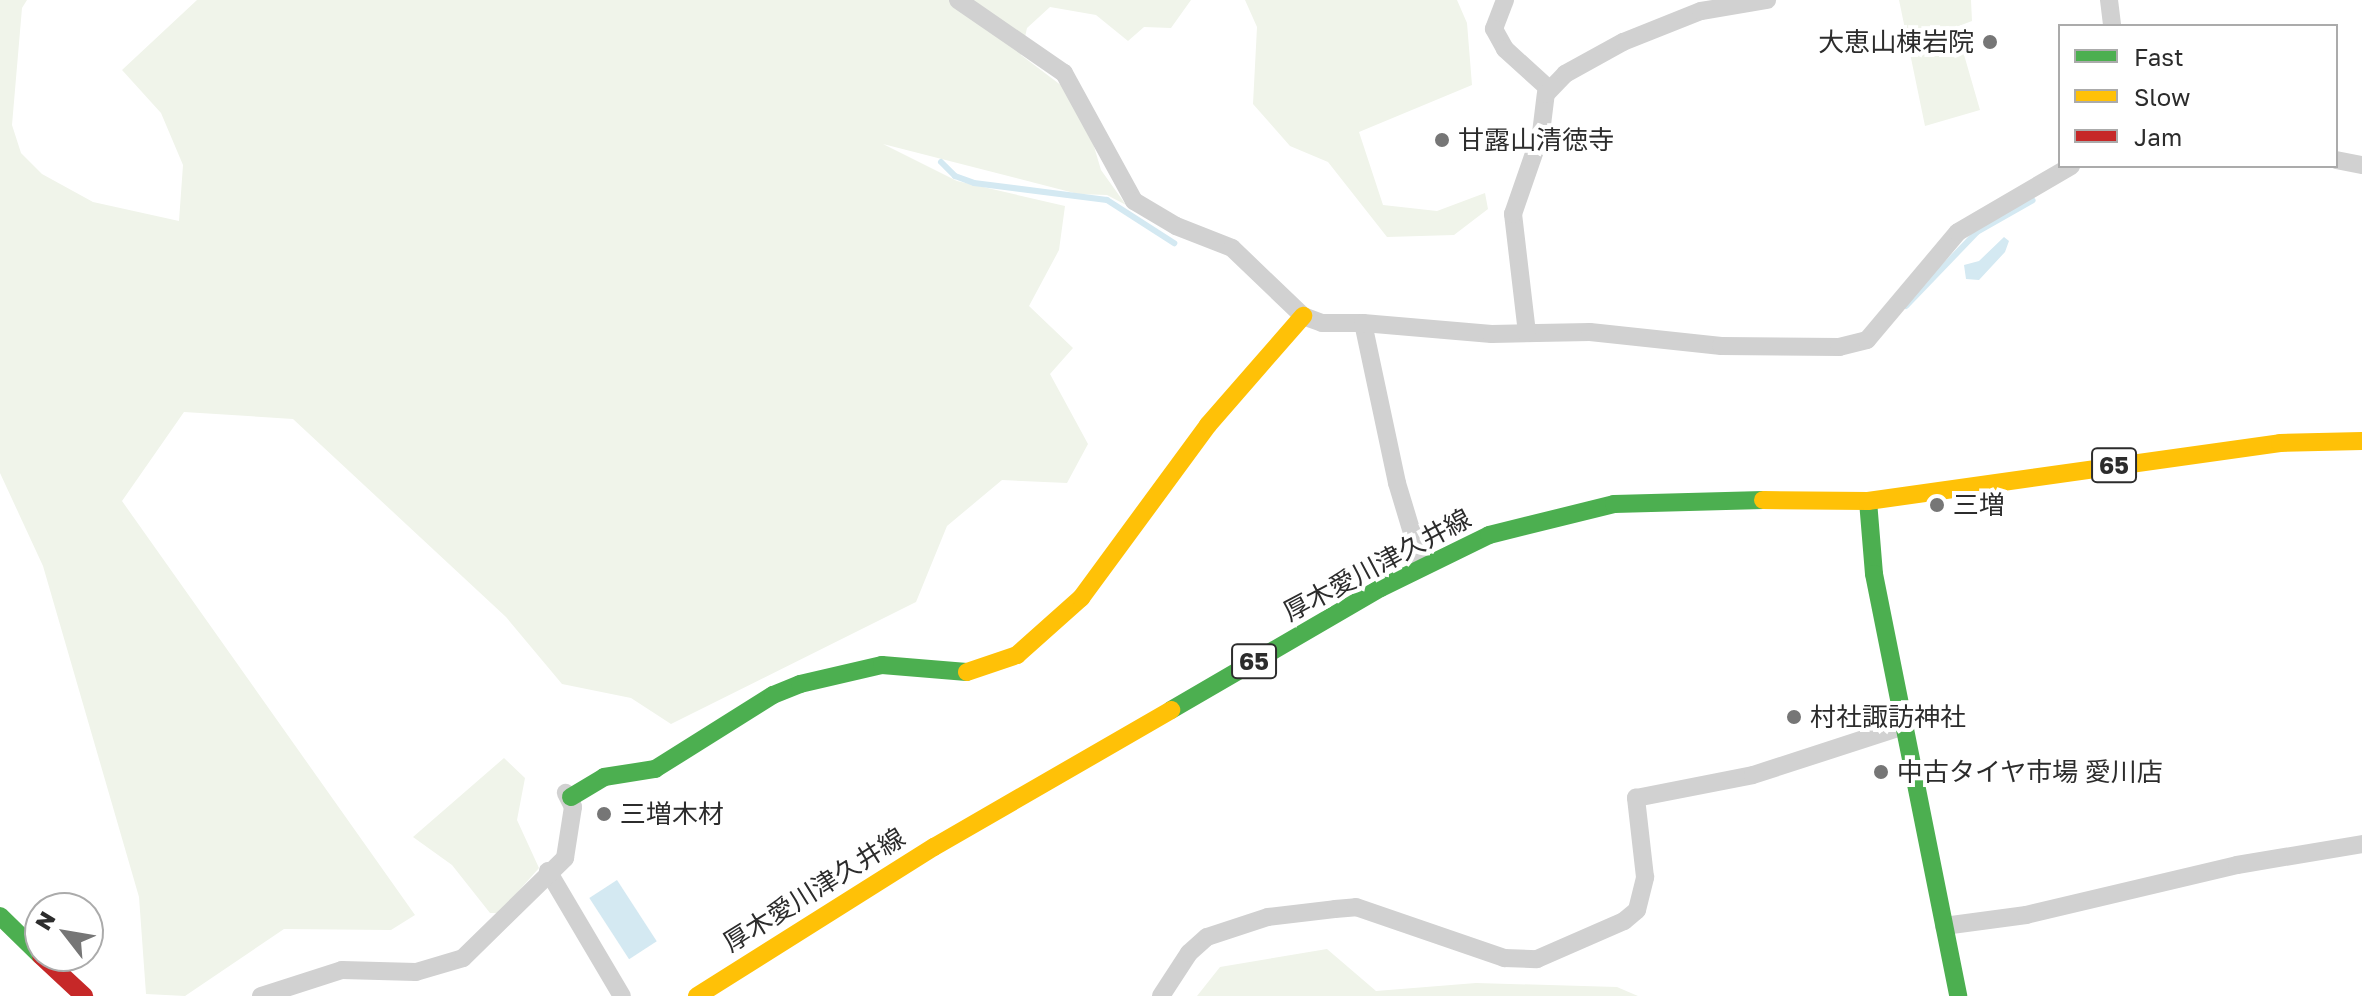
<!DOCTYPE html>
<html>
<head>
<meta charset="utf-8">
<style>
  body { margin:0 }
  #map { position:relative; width:2362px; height:996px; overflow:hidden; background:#fff; font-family:"Golos Text","Noto Sans JP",sans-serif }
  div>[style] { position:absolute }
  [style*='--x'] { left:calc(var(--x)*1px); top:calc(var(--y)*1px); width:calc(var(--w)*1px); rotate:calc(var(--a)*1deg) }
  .green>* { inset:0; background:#f0f4ea }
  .water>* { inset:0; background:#d4e9f2; transform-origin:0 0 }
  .stream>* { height:6px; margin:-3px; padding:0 3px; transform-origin:3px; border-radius:3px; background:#d4e9f2 }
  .street>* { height:18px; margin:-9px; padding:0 9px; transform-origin:9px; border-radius:9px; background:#d1d1d1 }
  .fast>* { height:18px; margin:-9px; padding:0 9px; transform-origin:9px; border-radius:9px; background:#4caf50 }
  .slow>* { height:18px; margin:-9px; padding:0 9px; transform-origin:9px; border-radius:9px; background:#ffc107 }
  .jam>* { height:18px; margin:-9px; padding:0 9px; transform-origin:9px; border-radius:9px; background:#c62828 }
  .dots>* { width:22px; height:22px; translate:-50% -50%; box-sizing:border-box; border:4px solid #fff; border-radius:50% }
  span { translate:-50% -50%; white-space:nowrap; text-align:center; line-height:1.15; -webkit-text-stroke:8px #fff; paint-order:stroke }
  .shield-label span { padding:2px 6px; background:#fff; border:2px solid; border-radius:6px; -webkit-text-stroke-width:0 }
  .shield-label { font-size:24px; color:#2c2c2c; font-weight:700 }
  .poi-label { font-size:26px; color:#2c2c2c }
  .right { translate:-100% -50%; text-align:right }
  .left { translate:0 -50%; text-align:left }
  .street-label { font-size:26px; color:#2c2c2c }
  .legend { position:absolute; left:2058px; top:24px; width:280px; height:144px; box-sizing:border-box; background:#fff; border:2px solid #ababab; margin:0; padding:10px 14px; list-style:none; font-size:24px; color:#2c2c2c }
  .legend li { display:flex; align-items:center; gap:16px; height:40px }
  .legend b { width:40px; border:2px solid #ababab }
  .north { position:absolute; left:24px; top:892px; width:80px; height:80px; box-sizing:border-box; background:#fff; border:2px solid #ababab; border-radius:50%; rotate:301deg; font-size:22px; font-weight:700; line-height:32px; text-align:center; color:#2c2c2c }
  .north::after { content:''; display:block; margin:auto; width:28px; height:36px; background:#767676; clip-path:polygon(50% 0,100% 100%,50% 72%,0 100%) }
</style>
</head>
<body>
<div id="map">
  <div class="green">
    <div style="clip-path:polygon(0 0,27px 0,22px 8px,12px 125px,21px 153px,42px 174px,93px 202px,179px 221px,183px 165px,161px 113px,122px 70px,197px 0,1191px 0,1171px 28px,1144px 27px,1128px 41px,1096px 15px,1050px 7px,1027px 28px,1021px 55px,1066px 89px,1090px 133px,1101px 170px,1126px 205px,1107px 195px,1078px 194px,883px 144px,957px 181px,1065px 206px,1059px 250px,1029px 306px,1073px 348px,1050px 374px,1088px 444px,1067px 483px,1002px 480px,947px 526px,916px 602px,671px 724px,631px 698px,562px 684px,506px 617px,293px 419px,184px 412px,122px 501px,415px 915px,391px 930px,284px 929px,185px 996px,146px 994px,139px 897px,43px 566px,0 473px)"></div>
    <div style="clip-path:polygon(1245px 0,1457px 0,1467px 23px,1472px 85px,1359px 132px,1383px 205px,1437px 211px,1485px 193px,1488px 209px,1454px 235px,1387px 237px,1328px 162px,1290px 146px,1253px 104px,1257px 27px)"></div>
    <div style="clip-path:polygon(1899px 0,1971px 0,1972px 21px,1956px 27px,1980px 110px,1925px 126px)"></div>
    <div style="clip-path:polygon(504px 758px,525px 778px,517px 820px,539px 868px,499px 913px,490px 913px,452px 865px,413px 837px)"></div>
    <div style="clip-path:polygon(1327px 949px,1376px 991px,1476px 983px,1617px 987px,1638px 996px,1197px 996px,1220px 967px)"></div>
  </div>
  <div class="water">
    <div style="clip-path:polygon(2004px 237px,2009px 241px,2005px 252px,1979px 280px,1966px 279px,1964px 265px,1979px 261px)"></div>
    <div style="left:617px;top:880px;width:73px;height:33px;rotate:57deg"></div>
  </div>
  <div class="stream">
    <div style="--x:941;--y:162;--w:20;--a:45"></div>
    <div style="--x:955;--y:176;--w:20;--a:20"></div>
    <div style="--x:974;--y:183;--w:134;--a:7.3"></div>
    <div style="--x:1107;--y:200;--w:80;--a:32.7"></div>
    <div style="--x:1906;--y:306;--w:103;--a:-46.2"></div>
    <div style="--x:1977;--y:232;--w:64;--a:-29.7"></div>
  </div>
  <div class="street">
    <div style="--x:958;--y:0;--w:129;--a:34.6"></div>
    <div style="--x:1064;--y:73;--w:146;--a:61.3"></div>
    <div style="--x:1134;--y:201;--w:49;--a:30.8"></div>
    <div style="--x:1176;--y:226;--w:60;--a:21.4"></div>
    <div style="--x:1232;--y:248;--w:98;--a:43.8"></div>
    <div style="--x:1303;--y:316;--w:20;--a:20"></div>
    <div style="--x:1322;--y:323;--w:41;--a:0"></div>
    <div style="--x:1363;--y:323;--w:164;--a:78"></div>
    <div style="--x:1397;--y:483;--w:87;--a:73.2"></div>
    <div style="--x:1505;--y:0;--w:31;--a:111"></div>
    <div style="--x:1494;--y:29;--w:23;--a:61"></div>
    <div style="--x:1505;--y:49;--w:59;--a:42.3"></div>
    <div style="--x:2109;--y:0;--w:26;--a:83"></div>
    <div style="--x:2336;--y:160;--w:26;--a:11"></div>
    <div style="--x:1363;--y:323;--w:129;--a:4.9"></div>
    <div style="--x:1492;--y:334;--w:98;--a:-1.2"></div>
    <div style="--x:1590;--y:332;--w:132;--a:6.1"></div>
    <div style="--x:1721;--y:346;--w:118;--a:0.5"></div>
    <div style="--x:1839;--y:347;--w:29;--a:-14"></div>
    <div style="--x:1867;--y:340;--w:141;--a:-49.9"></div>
    <div style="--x:1958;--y:232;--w:131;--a:-30.3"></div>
    <div style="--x:1527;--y:333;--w:120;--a:-96.7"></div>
    <div style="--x:1513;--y:214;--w:86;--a:-70.9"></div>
    <div style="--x:1541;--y:133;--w:39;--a:-83"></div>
    <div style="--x:1546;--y:94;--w:28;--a:-46"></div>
    <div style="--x:1565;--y:74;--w:66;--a:-28.9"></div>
    <div style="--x:1623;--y:42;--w:84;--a:-21.7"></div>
    <div style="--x:1701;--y:11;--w:67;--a:-9.5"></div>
    <div style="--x:548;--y:871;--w:145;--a:59.4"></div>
    <div style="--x:1944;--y:926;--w:83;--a:-7.6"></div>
    <div style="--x:2026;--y:915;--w:217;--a:-13.3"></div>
    <div style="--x:2237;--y:865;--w:127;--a:-9.5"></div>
    <div style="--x:261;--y:996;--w:85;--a:-17.8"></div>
    <div style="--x:342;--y:970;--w:74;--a:1.5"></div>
    <div style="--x:416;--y:972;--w:49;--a:-16.6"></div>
    <div style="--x:463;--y:958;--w:143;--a:-44.4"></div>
    <div style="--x:565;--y:858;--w:52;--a:-81.1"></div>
    <div style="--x:573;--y:807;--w:16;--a:-117"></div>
    <div style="--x:1161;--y:996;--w:51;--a:-56.9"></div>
    <div style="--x:1189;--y:953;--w:24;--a:-42"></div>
    <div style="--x:1207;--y:937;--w:64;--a:-18.2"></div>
    <div style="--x:1268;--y:917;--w:67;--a:-6.8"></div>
    <div style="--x:1335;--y:909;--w:21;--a:-5"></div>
    <div style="--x:1356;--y:907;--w:157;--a:19"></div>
    <div style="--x:1504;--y:958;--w:33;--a:2"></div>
    <div style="--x:1537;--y:959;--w:95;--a:-23.6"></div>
    <div style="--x:1624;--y:921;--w:17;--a:-40"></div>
    <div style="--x:1637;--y:910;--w:34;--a:-76"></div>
    <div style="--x:1645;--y:877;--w:80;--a:-96.5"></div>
    <div style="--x:1636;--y:798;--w:119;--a:-11.1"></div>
    <div style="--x:1753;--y:775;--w:159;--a:-18"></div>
  </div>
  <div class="fast">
    <div style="--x:1868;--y:501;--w:73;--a:85.3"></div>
    <div style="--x:1874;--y:574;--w:430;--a:78.7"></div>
    <div style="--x:1171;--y:710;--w:243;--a:-30.2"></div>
    <div style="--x:1381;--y:588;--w:120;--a:-26.1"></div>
    <div style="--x:1489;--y:535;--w:129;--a:-13.9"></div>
    <div style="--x:1614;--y:504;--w:149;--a:-1.5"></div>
    <div style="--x:571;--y:797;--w:39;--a:-31"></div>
    <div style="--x:604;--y:777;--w:52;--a:-8.9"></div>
    <div style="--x:655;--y:769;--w:139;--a:-32.1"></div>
    <div style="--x:773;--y:695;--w:29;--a:-22"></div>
    <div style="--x:800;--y:684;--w:84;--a:-13"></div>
    <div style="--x:882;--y:665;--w:85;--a:4.7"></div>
    <div style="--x:0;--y:916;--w:56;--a:44.3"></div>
  </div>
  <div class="slow">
    <div style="--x:1763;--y:500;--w:105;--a:0.5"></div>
    <div style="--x:1868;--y:501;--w:416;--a:-8"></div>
    <div style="--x:2280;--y:443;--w:82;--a:-1.4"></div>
    <div style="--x:967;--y:672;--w:53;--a:-18.8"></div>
    <div style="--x:1017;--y:655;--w:86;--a:-41.7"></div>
    <div style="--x:1081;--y:598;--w:215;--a:-53.7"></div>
    <div style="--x:1208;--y:425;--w:145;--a:-48.9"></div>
    <div style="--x:697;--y:996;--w:280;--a:-32.2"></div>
    <div style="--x:934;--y:847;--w:274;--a:-30"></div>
  </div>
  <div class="jam">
    <div style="--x:41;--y:956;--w:59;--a:42.9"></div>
  </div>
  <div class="dots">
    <div style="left:1990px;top:42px;background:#767676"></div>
    <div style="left:1442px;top:140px;background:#767676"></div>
    <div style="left:1937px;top:505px;background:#767676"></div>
    <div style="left:1794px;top:717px;background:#767676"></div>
    <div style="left:1881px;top:772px;background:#767676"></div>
    <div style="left:604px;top:814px;background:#767676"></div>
  </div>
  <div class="shield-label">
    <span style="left:2114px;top:465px">65</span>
    <span style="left:1254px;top:661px">65</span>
  </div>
  <div class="poi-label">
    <span class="right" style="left:1974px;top:42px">大恵山棟岩院</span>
    <span class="left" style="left:1458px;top:140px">甘露山清徳寺</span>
    <span class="left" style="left:1953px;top:505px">三増</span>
    <span class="left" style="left:1810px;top:717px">村社諏訪神社</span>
    <span class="left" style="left:1897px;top:772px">中古タイヤ市場 愛川店</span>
    <span class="left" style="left:620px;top:814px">三増木材</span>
  </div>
  <div class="street-label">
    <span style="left:1377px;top:565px;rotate:-28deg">厚木愛川津久井線</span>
    <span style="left:814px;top:890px;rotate:-32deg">厚木愛川津久井線</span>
  </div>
  <ul class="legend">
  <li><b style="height:10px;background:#4caf50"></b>Fast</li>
  <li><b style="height:10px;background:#ffc107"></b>Slow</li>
  <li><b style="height:10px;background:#c62828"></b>Jam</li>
  </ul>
  <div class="north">N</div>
</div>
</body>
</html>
